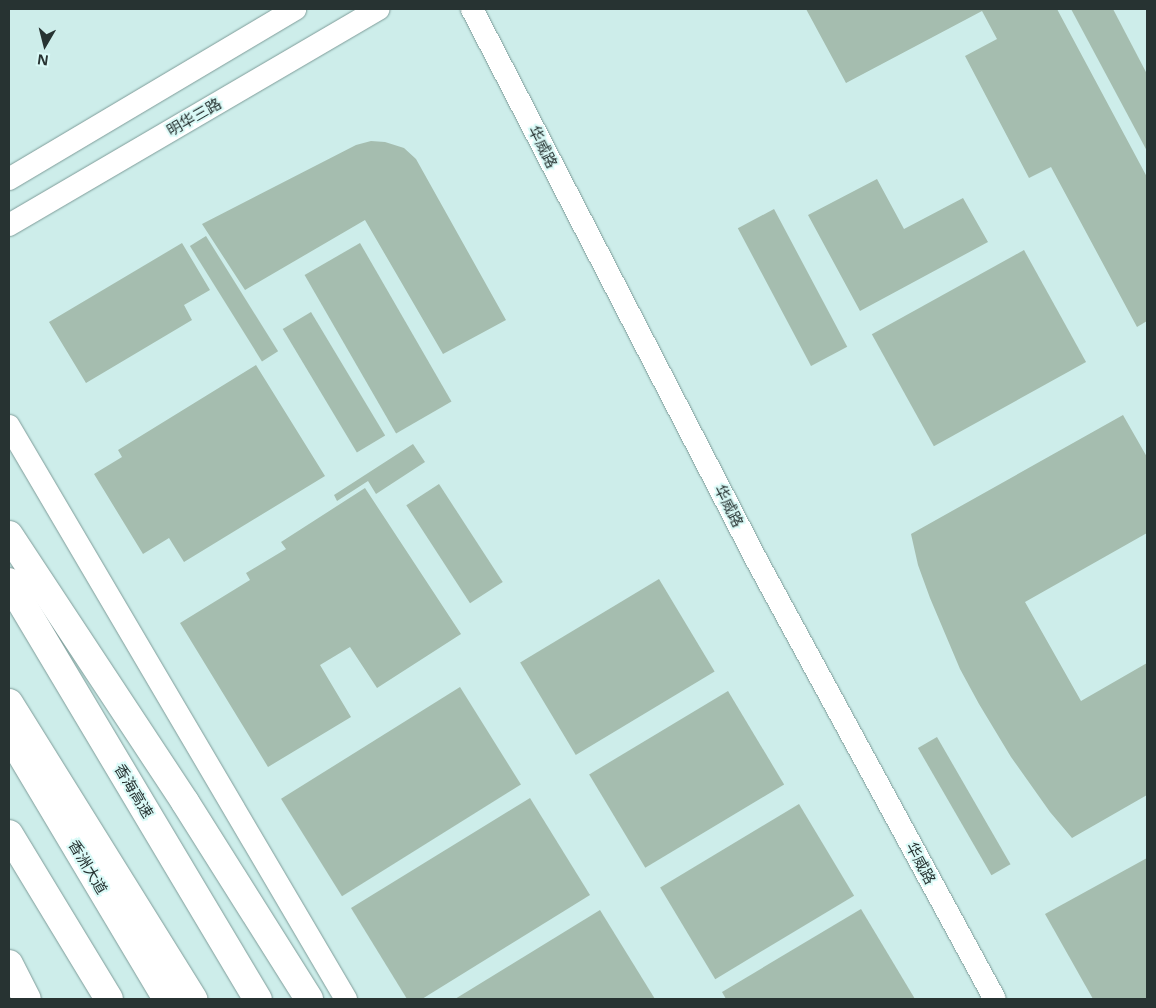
<!DOCTYPE html>
<html>
<head>
<meta charset="utf-8">
<style>
  body { margin:0 }
  #map { position:relative; width:1156px; height:1008px; overflow:hidden; background:#cdedea; font-family:"Open Sans","Noto Sans SC",sans-serif }
  div>[style] { position:absolute }
  [style*='--x'] { left:calc(var(--x)*1px); top:calc(var(--y)*1px); width:calc(var(--w)*1px); rotate:calc(var(--a)*1deg) }
  .building>* { inset:0; background:#a5bdaf; transform-origin:0 0 }
  .roads { filter:drop-shadow(0 0 1px #7e9c99) drop-shadow(0 0 1px #7e9c99) }
  .minor>* { height:22px; margin:-11px; padding:0 11px; transform-origin:11px; border-radius:11px; background:#fff }
  .trunk>* { height:28px; margin:-14px; padding:0 14px; transform-origin:14px; border-radius:14px; background:#fff }
  .motorway>* { height:28px; margin:-14px; padding:0 14px; transform-origin:14px; border-radius:14px; background:#fff }
  span { translate:-50% -50%; white-space:nowrap; text-align:center; line-height:1.15; -webkit-text-stroke:4px #dafaf7; paint-order:stroke }
  .street-label { font-size:15px; color:#273332 }
  .frame { position:absolute; inset:0; border:10px solid #273332; pointer-events:none }
  .north { position:absolute; left:20px; top:20px; width:50px; height:50px; -webkit-text-stroke:4px #dafaf7; paint-order:stroke; rotate:188deg; font-size:14px; font-weight:700; line-height:20px; text-align:center; color:#273332 }
  .north::after { content:''; display:block; margin:auto; width:18px; height:22px; background:#273332; clip-path:polygon(50% 0,100% 100%,50% 72%,0 100%) }
</style>
</head>
<body>
<div id="map">
  <div class="building">
    <div style="clip-path:polygon(806px 9px,1057px 9px,1147px 177px,1147px 321px,1137px 327px,1051px 167px,1029px 178px,965px 56px,997px 39px,982px 11px,846px 83px)"></div>
    <div style="clip-path:polygon(1071px 9px,1113px 9px,1147px 74px,1147px 151px)"></div>
    <div style="clip-path:polygon(371px 141px,385px 142px,404px 148px,416px 159px,506px 320px,443px 354px,365px 220px,245px 290px,202px 224px,356px 145px)"></div>
    <div style="clip-path:polygon(877px 179px,904px 229px,963px 198px,988px 242px,860px 311px,808px 215px)"></div>
    <div style="left:774px;top:209px;width:156px;height:41px;rotate:62deg"></div>
    <div style="left:206px;top:236px;width:136px;height:19px;rotate:58deg"></div>
    <div style="clip-path:polygon(182px 243px,210px 290px,184px 305px,192px 320px,86px 383px,49px 322px)"></div>
    <div style="left:360px;top:243px;width:183px;height:64px;rotate:60deg"></div>
    <div style="left:1024px;top:250px;width:128px;height:174px;rotate:61deg"></div>
    <div style="left:311px;top:312px;width:144px;height:33px;rotate:59deg"></div>
    <div style="clip-path:polygon(256px 365px,325px 476px,184px 562px,169px 538px,143px 554px,94px 474px,122px 457px,118px 450px)"></div>
    <div style="clip-path:polygon(1123px 415px,1147px 457px,1147px 533px,1025px 602px,1081px 701px,1147px 663px,1147px 795px,1072px 838px,1050px 812px,1011px 757px,979px 704px,960px 669px,930px 598px,918px 565px,911px 534px)"></div>
    <div style="clip-path:polygon(413px 444px,425px 462px,376px 494px,368px 481px,337px 501px,334px 495px)"></div>
    <div style="left:439px;top:484px;width:117px;height:39px;rotate:57deg"></div>
    <div style="clip-path:polygon(365px 488px,461px 634px,377px 688px,350px 647px,320px 665px,351px 717px,268px 767px,180px 623px,250px 580px,246px 573px,286px 549px,281px 542px)"></div>
    <div style="left:659px;top:579px;width:108px;height:162px;rotate:59deg"></div>
    <div style="left:460px;top:687px;width:115px;height:211px;rotate:58deg"></div>
    <div style="left:728px;top:691px;width:109px;height:162px;rotate:59deg"></div>
    <div style="left:937px;top:737px;width:147px;height:22px;rotate:60deg"></div>
    <div style="clip-path:polygon(530px 798px,590px 895px,422px 999px,407px 999px,351px 908px)"></div>
    <div style="left:799px;top:804px;width:107px;height:162px;rotate:59deg"></div>
    <div style="clip-path:polygon(1147px 858px,1147px 999px,1093px 999px,1045px 914px)"></div>
    <div style="clip-path:polygon(861px 909px,915px 999px,726px 999px,722px 992px)"></div>
    <div style="clip-path:polygon(600px 910px,655px 999px,455px 999px)"></div>
  </div>
  <div class="roads">
    <div class="minor">
      <div style="--x:472;--y:9;--w:621;--a:62.69"></div>
      <div style="--x:757;--y:561;--w:498;--a:61.5"></div>
      <div style="--x:9;--y:179;--w:333;--a:-30.7"></div>
      <div style="--x:9;--y:225;--w:428;--a:-30.3"></div>
      <div style="--x:9;--y:426;--w:665;--a:59.54"></div>
    </div>
    <div class="trunk">
      <div style="--x:9;--y:734;--w:309;--a:59.2"></div>
      <div style="--x:9;--y:834;--w:193;--a:58.8"></div>
    </div>
    <div class="motorway">
      <div style="--x:9;--y:535;--w:320;--a:56.6"></div>
      <div style="--x:185;--y:802;--w:233;--a:57.8"></div>
      <div style="--x:9;--y:582;--w:486;--a:59.2"></div>
      <div style="--x:9;--y:703;--w:349;--a:58.1"></div>
      <div style="--x:9;--y:964;--w:39;--a:63"></div>
    </div>
  </div>
  <div class="street-label">
    <span style="left:194px;top:117px;rotate:-30deg">明华三路</span>
    <span style="left:543px;top:147px;rotate:63deg">华威路</span>
    <span style="left:729px;top:506px;rotate:63deg">华威路</span>
    <span style="left:134px;top:791px;rotate:59deg">香海高速</span>
    <span style="left:921px;top:863px;rotate:62deg">华威路</span>
    <span style="left:88px;top:867px;rotate:59deg">香洲大道</span>
  </div>
  <div class="frame"></div>
  <div class="north">N</div>
</div>
</body>
</html>
